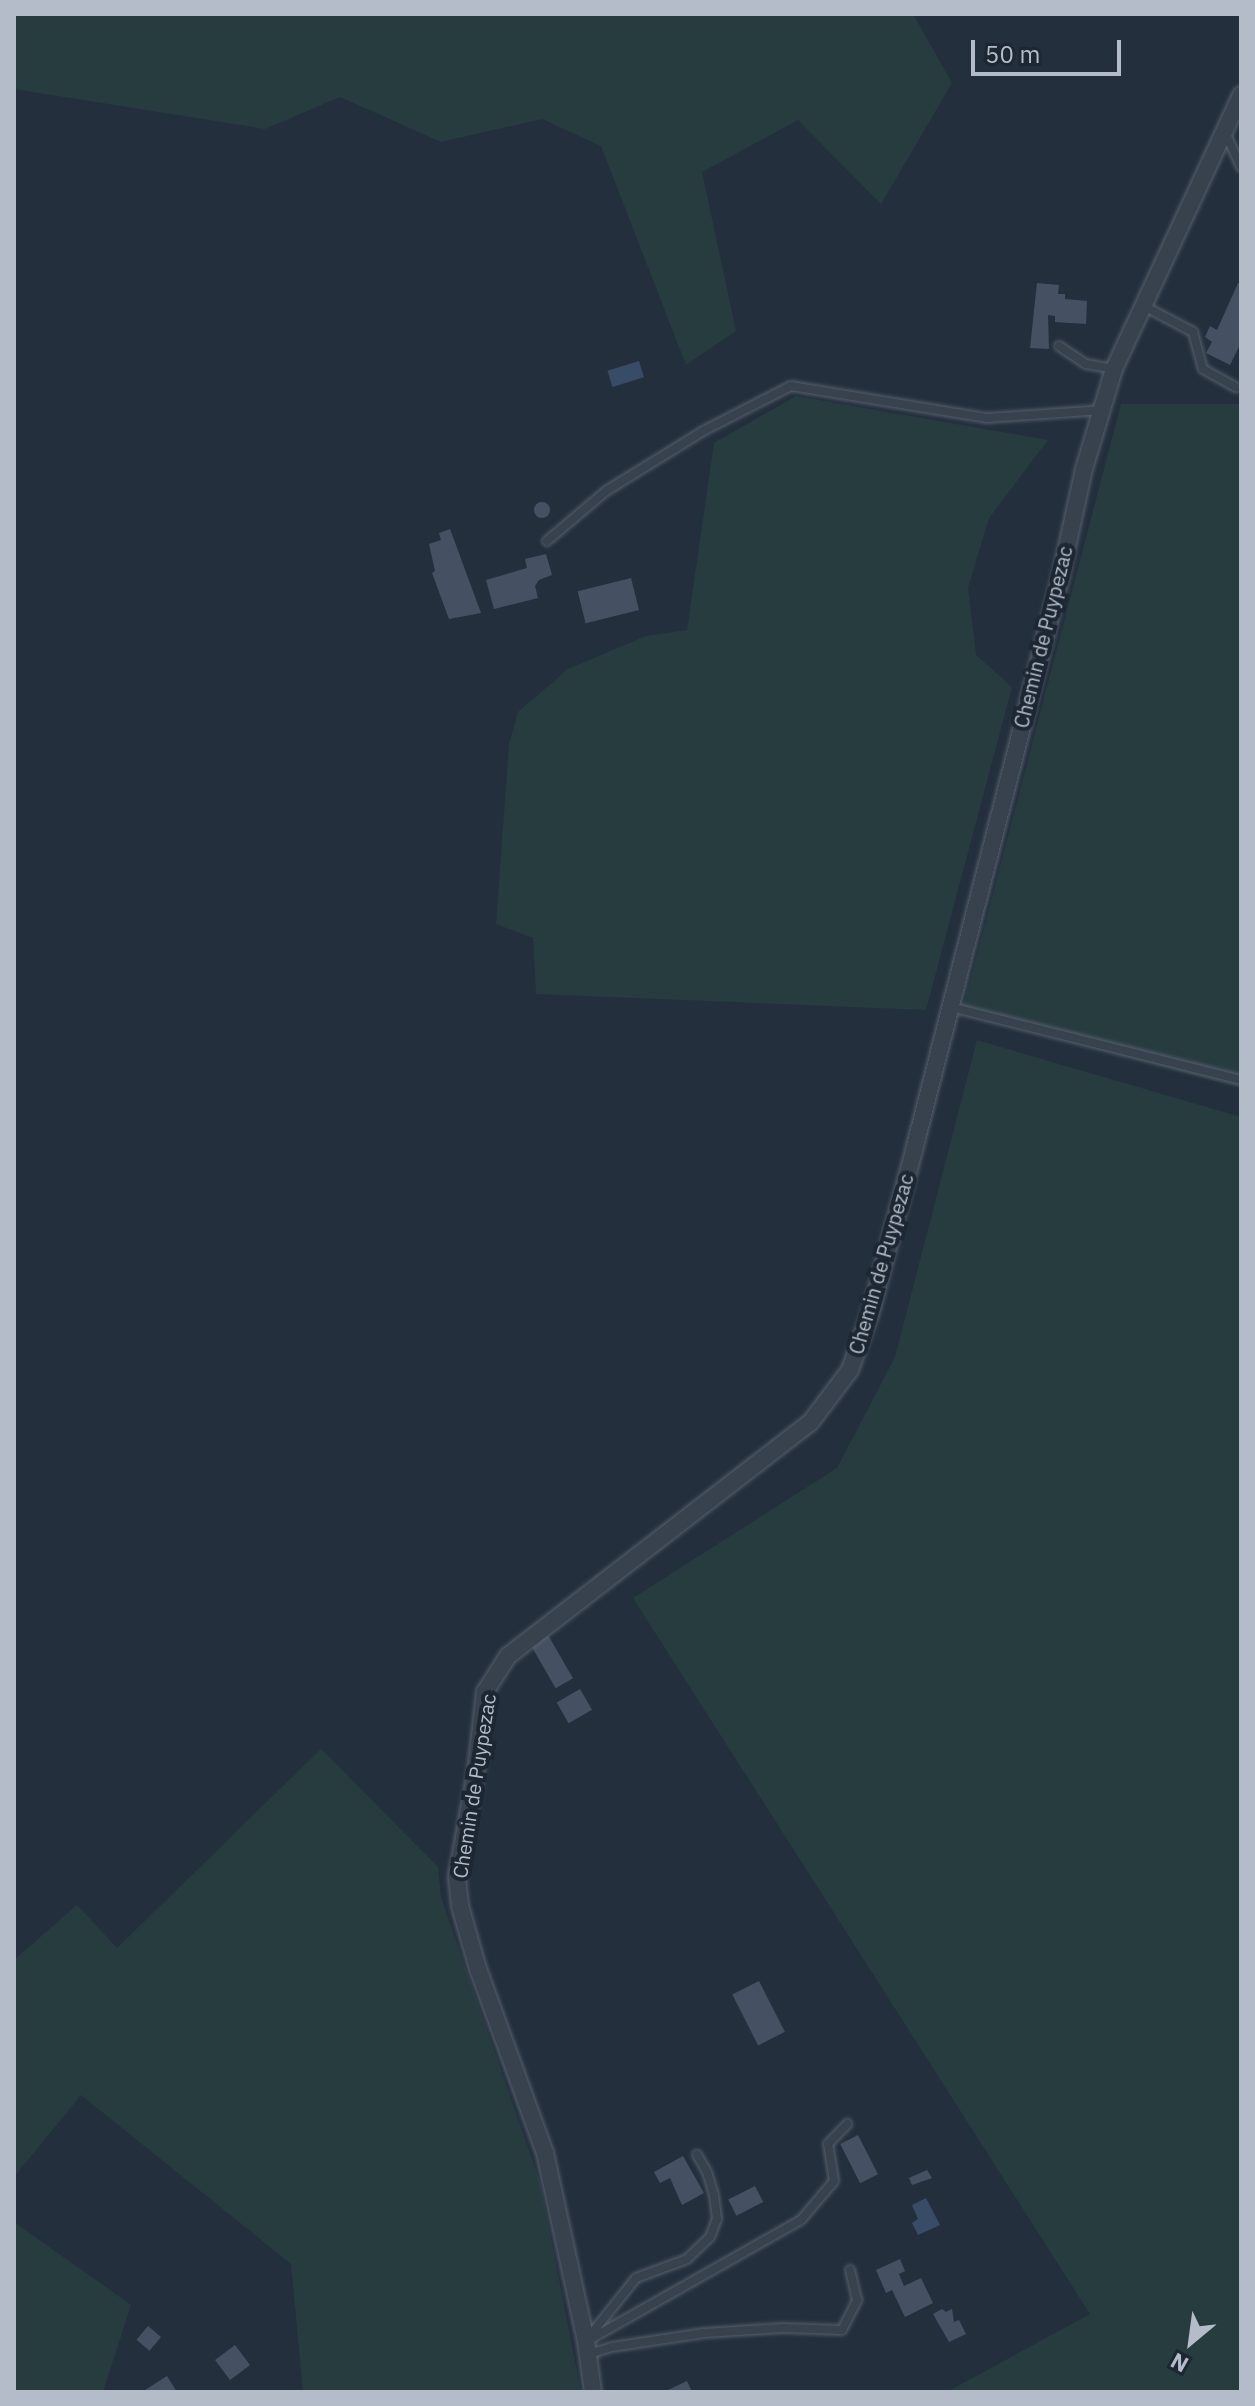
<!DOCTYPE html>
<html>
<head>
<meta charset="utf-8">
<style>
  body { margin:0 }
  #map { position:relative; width:1255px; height:2406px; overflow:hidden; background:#242f3e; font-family:"IBM Plex Sans",sans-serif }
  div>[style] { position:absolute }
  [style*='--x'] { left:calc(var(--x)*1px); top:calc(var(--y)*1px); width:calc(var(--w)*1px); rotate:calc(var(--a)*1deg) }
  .green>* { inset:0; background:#263c3f }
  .water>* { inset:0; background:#394c67; transform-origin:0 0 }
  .building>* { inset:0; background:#455162; transform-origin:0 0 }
  .round { border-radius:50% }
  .roads { filter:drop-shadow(0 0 2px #565f6c) drop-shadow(0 0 2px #565f6c) }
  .service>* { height:8px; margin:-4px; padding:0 4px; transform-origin:4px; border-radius:4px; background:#38414e }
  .minor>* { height:16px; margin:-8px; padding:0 8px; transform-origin:8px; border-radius:8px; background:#38414e }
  span { translate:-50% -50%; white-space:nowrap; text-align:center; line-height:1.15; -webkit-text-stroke:8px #1d2633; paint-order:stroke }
  .street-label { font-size:20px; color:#b4bcc9 }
  .frame { position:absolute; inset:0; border:16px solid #b4bcc9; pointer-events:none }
  .north { position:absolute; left:1151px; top:2302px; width:80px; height:80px; -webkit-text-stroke:6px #1d2633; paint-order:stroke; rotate:209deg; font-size:22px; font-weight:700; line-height:32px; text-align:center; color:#b4bcc9 }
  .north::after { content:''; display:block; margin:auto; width:28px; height:36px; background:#b4bcc9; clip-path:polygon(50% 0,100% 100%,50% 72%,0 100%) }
  .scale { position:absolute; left:971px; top:40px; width:150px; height:36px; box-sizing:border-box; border:4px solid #b4bcc9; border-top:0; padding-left:10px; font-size:24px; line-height:28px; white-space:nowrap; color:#b4bcc9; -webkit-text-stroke:6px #1d2633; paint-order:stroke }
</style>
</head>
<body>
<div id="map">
  <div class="green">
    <div style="clip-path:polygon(14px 14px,913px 14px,952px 83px,881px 204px,798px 120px,702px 172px,736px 331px,686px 365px,601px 146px,542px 119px,441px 142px,340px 97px,265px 129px,14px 89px)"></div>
    <div style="clip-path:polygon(796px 396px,1048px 440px,989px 518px,968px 588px,976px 655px,1012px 687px,926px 1010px,536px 994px,533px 938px,496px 924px,509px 744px,518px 712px,568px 669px,646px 636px,687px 630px,714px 443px)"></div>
    <div style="clip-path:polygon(1121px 404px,1241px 404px,1241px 1088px,962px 1012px)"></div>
    <div style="clip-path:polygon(977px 1040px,1241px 1117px,1241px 2392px,947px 2392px,1090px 2314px,633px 1598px,837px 1468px,895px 1357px)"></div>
    <div style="clip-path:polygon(321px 1749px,438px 1867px,441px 1897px,540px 2182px,581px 2392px,303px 2392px,291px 2264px,81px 2095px,14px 2177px,14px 1960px,77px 1905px,117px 1948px)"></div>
    <div style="clip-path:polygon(14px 2222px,131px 2305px,103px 2392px,14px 2392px)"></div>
  </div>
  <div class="water">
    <div style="left:639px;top:361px;width:17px;height:33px;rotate:73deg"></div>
    <div style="clip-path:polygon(926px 2198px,940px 2225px,918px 2235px,912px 2223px,918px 2219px,912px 2205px)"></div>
  </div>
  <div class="building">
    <div style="clip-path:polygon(1037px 283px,1059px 285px,1058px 294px,1065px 294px,1065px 299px,1087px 301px,1086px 324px,1055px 322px,1055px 316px,1048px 315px,1049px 349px,1030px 348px)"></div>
    <div style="clip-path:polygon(1238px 283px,1241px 284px,1241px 343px,1230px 365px,1206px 353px,1212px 342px,1205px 337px,1210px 326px,1217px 330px)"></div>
    <div class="round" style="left:534px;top:502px;width:16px;height:16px"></div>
    <div style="clip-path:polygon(450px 529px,481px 613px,449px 619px,432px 573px,435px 571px,429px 544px,441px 540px,439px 533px)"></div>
    <div style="clip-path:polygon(546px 554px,552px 575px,539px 580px,535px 586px,538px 598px,494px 609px,486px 580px,527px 568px,525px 559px)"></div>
    <div style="left:631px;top:578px;width:33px;height:55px;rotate:76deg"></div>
    <div style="left:548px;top:1635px;width:50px;height:20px;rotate:60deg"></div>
    <div style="left:580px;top:1689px;width:24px;height:27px;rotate:60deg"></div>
    <div style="left:759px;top:1981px;width:57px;height:30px;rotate:63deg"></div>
    <div style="left:858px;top:2135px;width:44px;height:20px;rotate:63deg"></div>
    <div style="clip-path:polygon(683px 2156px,704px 2193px,682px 2205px,670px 2178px,660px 2183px,654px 2172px)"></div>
    <div style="clip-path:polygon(927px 2170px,932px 2178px,912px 2185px,909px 2178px)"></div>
    <div style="left:755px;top:2186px;width:18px;height:30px;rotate:63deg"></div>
    <div style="clip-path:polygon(900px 2259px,905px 2271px,899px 2274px,904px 2286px,921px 2278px,933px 2303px,905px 2317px,892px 2290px,886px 2293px,876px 2270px)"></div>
    <div style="clip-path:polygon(942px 2309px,946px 2312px,952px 2309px,954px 2322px,959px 2320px,966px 2334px,949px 2342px,933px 2314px)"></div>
    <div style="left:148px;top:2326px;width:17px;height:18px;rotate:40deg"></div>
    <div style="left:235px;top:2345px;width:25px;height:25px;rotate:53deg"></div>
    <div style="clip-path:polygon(167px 2376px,177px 2392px,142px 2392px)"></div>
    <div style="clip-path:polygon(687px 2381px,692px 2392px,669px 2392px,668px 2390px)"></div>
  </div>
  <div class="roads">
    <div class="service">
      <div style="--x:1224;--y:130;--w:41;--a:65.3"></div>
      <div style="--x:1142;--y:305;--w:58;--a:27.9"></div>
      <div style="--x:1193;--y:332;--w:38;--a:75"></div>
      <div style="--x:1203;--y:369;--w:38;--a:29"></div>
      <div style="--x:1059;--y:346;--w:32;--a:34"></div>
      <div style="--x:1086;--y:364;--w:28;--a:10"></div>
      <div style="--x:547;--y:541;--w:77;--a:-40.3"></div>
      <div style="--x:606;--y:491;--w:114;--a:-31.7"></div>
      <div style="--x:703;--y:431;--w:99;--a:-27.1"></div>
      <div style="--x:791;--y:386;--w:199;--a:9.3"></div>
      <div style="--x:987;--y:418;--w:116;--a:-3.9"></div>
      <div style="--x:951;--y:1007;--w:299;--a:14.1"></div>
      <div style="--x:588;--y:2338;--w:77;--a:-51.3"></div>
      <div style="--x:636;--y:2278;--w:54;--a:-20.4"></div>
      <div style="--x:687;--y:2259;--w:32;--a:-44"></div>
      <div style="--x:710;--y:2237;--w:19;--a:-69"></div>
      <div style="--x:717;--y:2219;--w:24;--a:-97"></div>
      <div style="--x:714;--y:2195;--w:24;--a:-107"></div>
      <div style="--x:707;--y:2172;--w:20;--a:-120"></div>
      <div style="--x:587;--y:2341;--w:246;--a:-29.5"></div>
      <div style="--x:801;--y:2220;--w:51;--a:-49.8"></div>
      <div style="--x:834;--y:2181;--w:37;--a:-99"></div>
      <div style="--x:828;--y:2144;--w:28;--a:-46"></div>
      <div style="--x:589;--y:2354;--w:24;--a:-17"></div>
      <div style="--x:612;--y:2347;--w:93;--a:-8.7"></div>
      <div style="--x:704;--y:2333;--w:79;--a:-3.6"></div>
      <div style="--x:783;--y:2328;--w:59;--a:1.9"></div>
      <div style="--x:842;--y:2330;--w:34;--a:-63"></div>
      <div style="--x:857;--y:2300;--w:31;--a:-103"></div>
    </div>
    <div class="minor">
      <div style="--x:593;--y:2392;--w:51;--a:-97.8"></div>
      <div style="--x:586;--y:2341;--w:192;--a:-102.3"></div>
      <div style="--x:545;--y:2153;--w:196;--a:-110"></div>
      <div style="--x:478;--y:1969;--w:66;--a:-105.9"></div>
      <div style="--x:460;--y:1906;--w:30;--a:-96"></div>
      <div style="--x:457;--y:1876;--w:107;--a:-79.7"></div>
      <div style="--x:476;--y:1771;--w:80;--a:-83.5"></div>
      <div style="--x:485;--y:1692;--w:43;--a:-57.4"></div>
      <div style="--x:508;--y:1656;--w:381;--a:-37.7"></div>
      <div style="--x:810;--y:1423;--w:66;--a:-53"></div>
      <div style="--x:850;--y:1370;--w:63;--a:-70.4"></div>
      <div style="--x:871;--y:1311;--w:167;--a:-75"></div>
      <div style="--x:914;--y:1150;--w:589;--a:-75.66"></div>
      <div style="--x:1060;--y:579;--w:113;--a:-77.7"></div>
      <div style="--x:1084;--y:469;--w:104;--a:-73.3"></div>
      <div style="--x:1114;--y:369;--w:302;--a:-65.1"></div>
    </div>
  </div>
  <div class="street-label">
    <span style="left:1043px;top:637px;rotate:-76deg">Chemin de Puypezac</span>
    <span style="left:881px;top:1264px;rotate:-74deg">Chemin de Puypezac</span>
    <span style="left:474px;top:1786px;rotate:-81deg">Chemin de Puypezac</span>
  </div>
  <div class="frame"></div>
  <div class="north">N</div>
  <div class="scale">50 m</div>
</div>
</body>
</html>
